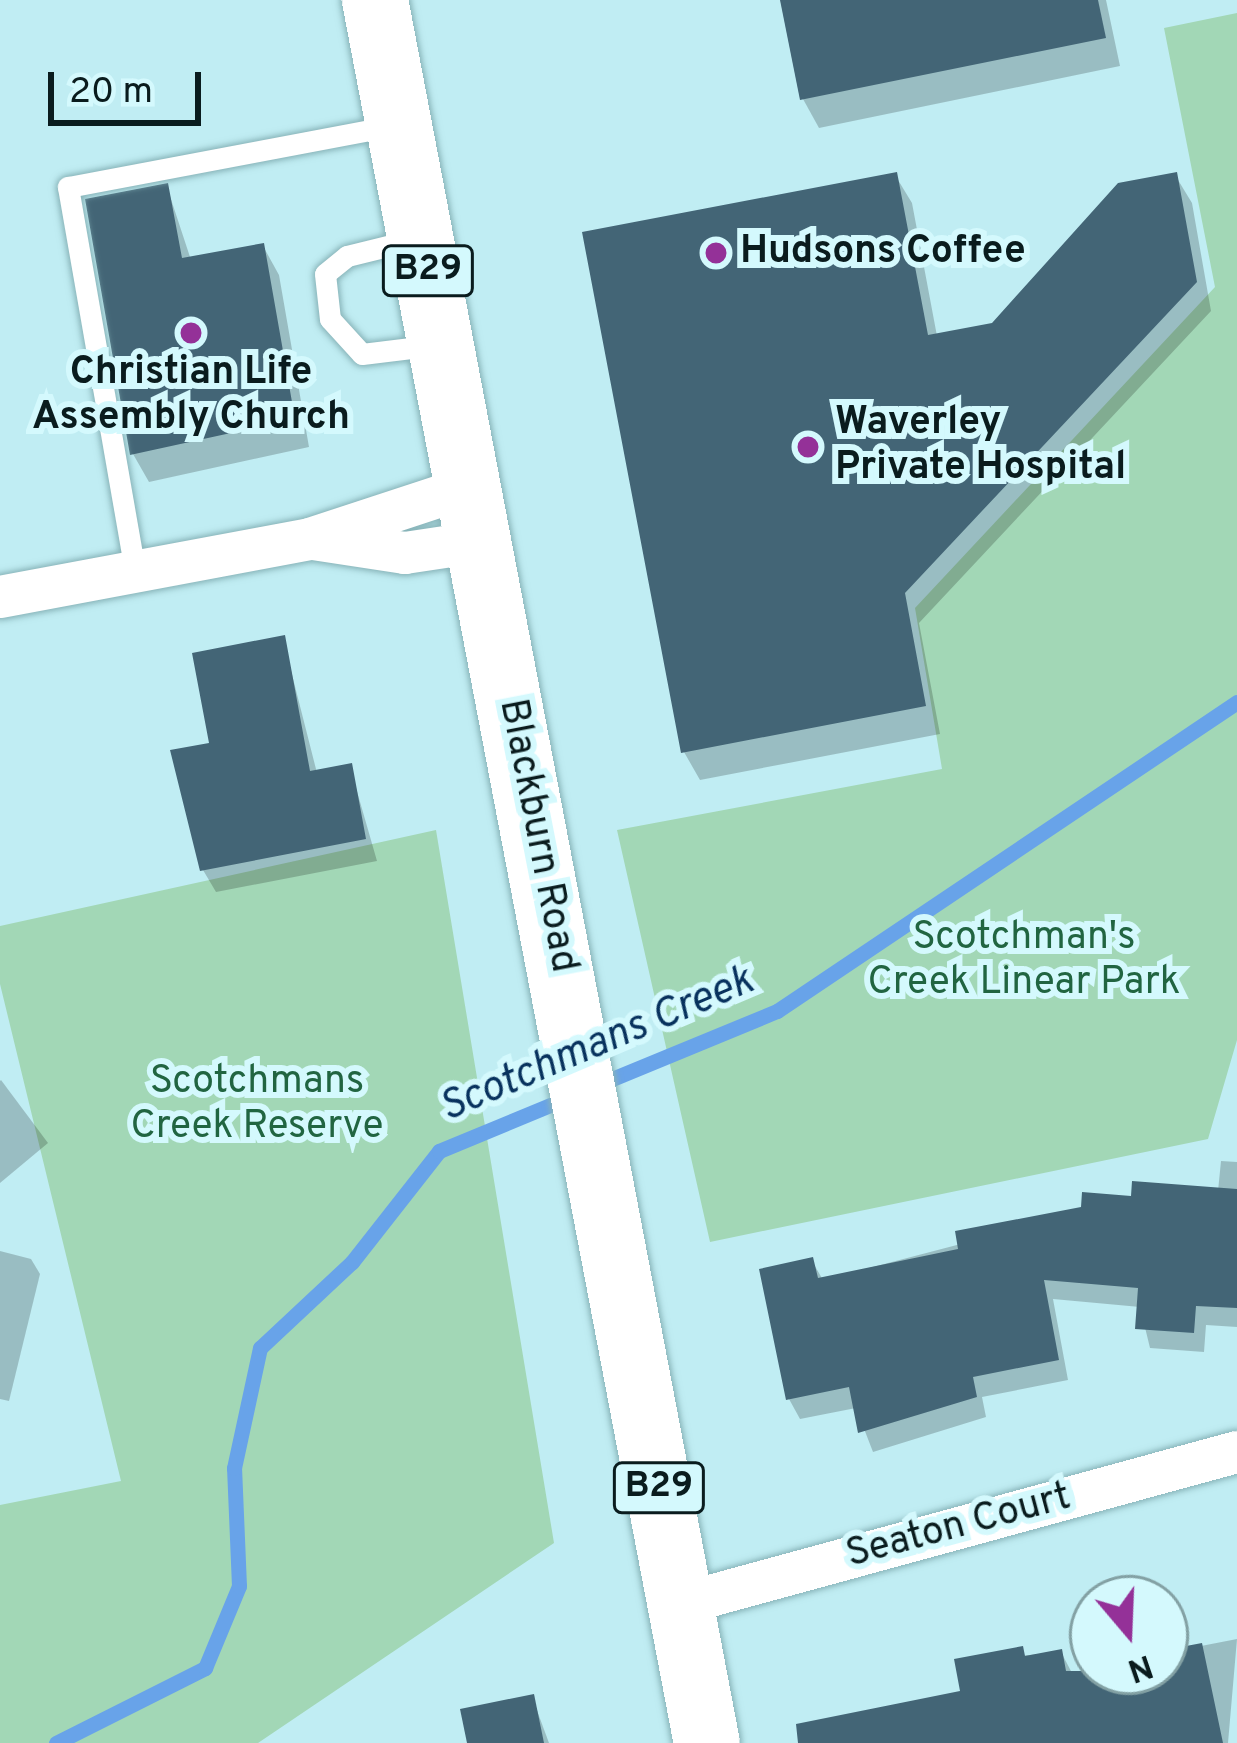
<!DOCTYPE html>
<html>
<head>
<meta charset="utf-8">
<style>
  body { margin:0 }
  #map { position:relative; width:1237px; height:1743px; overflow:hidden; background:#c0edf3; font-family:Overpass,sans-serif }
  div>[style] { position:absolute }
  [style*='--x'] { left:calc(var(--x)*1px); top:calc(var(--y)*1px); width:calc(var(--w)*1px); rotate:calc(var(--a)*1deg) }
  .green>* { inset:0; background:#a2d7b6 }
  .shadow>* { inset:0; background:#0003 }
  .stream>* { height:15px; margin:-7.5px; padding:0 7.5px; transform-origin:7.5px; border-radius:7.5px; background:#68a3e9 }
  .building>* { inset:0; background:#436576 }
  .roads { filter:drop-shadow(0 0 3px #87b3b8) drop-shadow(0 0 3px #87b3b8) }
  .service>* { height:21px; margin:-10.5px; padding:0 10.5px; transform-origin:10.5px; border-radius:10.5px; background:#fff }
  .minor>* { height:42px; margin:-21px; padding:0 21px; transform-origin:21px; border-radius:21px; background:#fff }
  .primary>* { height:66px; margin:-33px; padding:0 33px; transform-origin:33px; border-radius:33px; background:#fff }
  .dots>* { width:33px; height:33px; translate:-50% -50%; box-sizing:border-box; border:6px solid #d4f9fd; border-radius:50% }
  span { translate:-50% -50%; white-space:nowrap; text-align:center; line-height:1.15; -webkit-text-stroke:12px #d4f9fd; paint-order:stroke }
  .shield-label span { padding:3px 9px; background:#d4f9fd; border:3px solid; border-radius:9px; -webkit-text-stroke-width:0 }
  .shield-label { font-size:36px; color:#0a1c1e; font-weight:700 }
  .poi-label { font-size:39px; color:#0a1c1e; font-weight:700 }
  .left { translate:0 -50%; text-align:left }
  .street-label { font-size:39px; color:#0a1c1e }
  .park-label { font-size:39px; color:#216541 }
  .water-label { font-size:42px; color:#08325e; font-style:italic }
  .north { position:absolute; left:1069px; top:1575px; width:120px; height:120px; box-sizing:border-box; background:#d4f9fd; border:3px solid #83a1a4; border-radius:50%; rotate:161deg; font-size:33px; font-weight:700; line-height:48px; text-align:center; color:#0a1c1e }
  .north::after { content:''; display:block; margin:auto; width:42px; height:54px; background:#943198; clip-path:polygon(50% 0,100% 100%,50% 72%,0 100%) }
  .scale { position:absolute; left:48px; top:72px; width:153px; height:54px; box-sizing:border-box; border:6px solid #0a1c1e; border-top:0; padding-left:15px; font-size:36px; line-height:42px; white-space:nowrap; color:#0a1c1e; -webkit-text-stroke:9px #d4f9fd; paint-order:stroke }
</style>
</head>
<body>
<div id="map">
  <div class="green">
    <div style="clip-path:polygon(1237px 13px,1237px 1040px,1208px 1139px,710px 1242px,617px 830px,942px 769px,915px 608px,1215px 287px,1164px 28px)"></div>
    <div style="clip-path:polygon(436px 830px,554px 1543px,258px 1743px,0 1743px,0 1505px,121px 1481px,0 984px,0 926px)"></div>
  </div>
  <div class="shadow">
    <div style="clip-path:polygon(796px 0,1106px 0,1120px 66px,819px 128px,803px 99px)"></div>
    <div style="clip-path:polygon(895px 175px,912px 203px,937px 336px,994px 326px,1175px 175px,1192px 203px,1211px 311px,919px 623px,940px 734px,700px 780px,684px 752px)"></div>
    <div style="clip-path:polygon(167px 187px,191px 260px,263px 246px,279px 275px,309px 447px,149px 482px,133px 454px)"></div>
    <div style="clip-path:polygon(283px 639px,317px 773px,350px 767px,377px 861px,216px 892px,203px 870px,212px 745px)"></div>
    <div style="clip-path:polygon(1px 1080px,48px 1143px,0 1183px,0 1081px)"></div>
    <div style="clip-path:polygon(1221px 1161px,1237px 1162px,1237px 1327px,1206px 1325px,1204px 1352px,1150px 1348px,1140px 1307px,1053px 1299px,1068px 1380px,982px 1397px,986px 1417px,873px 1452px,856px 1408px,800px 1419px,789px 1399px,812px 1261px,823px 1280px,1133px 1199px,1218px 1191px)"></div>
    <div style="clip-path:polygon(0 1251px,31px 1259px,40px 1274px,9px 1401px,0 1399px)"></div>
    <div style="clip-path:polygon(1237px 1639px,1228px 1743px,847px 1743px,963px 1693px,958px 1662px,1061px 1652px,1072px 1673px,1165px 1671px,1165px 1653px)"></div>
    <div style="clip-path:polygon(532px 1697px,549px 1743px,470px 1743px)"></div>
  </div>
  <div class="stream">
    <div style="--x:595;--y:1086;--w:197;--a:-22.4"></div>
    <div style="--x:777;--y:1011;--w:554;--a:-33.89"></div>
    <div style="--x:56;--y:1743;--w:167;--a:-26.7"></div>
    <div style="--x:205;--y:1668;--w:89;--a:-67.5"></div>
    <div style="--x:239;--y:1586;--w:118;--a:-92.4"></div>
    <div style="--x:234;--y:1468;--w:123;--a:-77.8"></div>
    <div style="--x:260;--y:1348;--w:126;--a:-43.1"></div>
    <div style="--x:352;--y:1262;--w:141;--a:-51.9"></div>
    <div style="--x:439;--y:1151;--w:139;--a:-22.5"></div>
  </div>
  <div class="building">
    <div style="clip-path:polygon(780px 0,1098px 0,1106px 38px,800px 100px)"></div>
    <div style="clip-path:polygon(897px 172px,928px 335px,992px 323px,1118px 183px,1177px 172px,1197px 282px,905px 593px,926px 706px,681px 753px,582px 232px)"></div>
    <div style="clip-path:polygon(168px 183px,182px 258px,264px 243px,295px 419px,130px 455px,85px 199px)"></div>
    <div style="clip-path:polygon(285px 635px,310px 771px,352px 763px,366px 839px,200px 871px,170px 750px,209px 743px,192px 653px)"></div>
    <div style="clip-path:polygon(1132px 1181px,1237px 1189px,1237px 1308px,1196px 1306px,1194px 1333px,1135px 1329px,1138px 1288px,1044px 1280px,1059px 1360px,973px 1377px,977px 1397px,858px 1433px,849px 1387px,786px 1400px,759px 1269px,813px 1257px,818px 1278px,958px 1249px,955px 1231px,1081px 1207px,1082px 1192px,1131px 1196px)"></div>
    <div style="clip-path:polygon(1202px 1643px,1223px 1743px,798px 1743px,796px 1724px,960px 1691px,954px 1659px,1023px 1646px,1025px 1656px,1062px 1649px,1066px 1671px,1165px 1671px,1165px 1650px)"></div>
    <div style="clip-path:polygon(534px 1694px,544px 1743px,467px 1743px,460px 1709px)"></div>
  </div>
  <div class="roads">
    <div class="service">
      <div style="--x:412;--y:240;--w:67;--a:166.2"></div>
      <div style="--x:347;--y:256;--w:28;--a:141"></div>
      <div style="--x:325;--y:274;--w:45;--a:83.7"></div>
      <div style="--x:330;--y:319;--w:47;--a:47.6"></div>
      <div style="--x:362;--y:354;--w:74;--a:-7"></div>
      <div style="--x:135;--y:571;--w:390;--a:-99.9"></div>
      <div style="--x:68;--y:187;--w:329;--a:-10.7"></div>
    </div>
    <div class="minor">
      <div style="--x:313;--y:539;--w:93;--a:8.7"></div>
      <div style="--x:405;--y:553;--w:74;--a:-8.6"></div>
      <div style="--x:0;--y:597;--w:315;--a:-10.6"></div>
      <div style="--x:310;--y:539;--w:166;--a:-18.2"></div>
      <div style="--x:681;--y:1604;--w:576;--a:-15.29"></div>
    </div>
    <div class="primary">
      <div style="--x:375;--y:0;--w:1774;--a:79.22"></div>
    </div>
  </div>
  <div class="dots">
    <div style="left:716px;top:253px;background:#943198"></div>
    <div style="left:191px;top:333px;background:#943198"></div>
    <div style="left:808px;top:447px;background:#943198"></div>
  </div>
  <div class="shield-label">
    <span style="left:428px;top:271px">B29</span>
    <span style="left:659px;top:1488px">B29</span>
  </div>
  <div class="poi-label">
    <span class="left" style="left:740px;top:253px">Hudsons Coffee</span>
    <span style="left:191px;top:397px">Christian Life<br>Assembly Church</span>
    <span class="left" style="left:835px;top:447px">Waverley<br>Private Hospital</span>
  </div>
  <div class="street-label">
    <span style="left:536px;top:836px;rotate:79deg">Blackburn Road</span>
    <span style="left:959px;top:1528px;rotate:-15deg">Seaton Court</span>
  </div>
  <div class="park-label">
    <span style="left:1024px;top:962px">Scotchman's<br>Creek Linear Park</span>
    <span style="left:257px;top:1106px">Scotchmans<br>Creek Reserve</span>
  </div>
  <div class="water-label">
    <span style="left:597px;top:1046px;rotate:-23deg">Scotchmans Creek</span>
  </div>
  <div class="north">N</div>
  <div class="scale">20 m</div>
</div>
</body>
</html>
